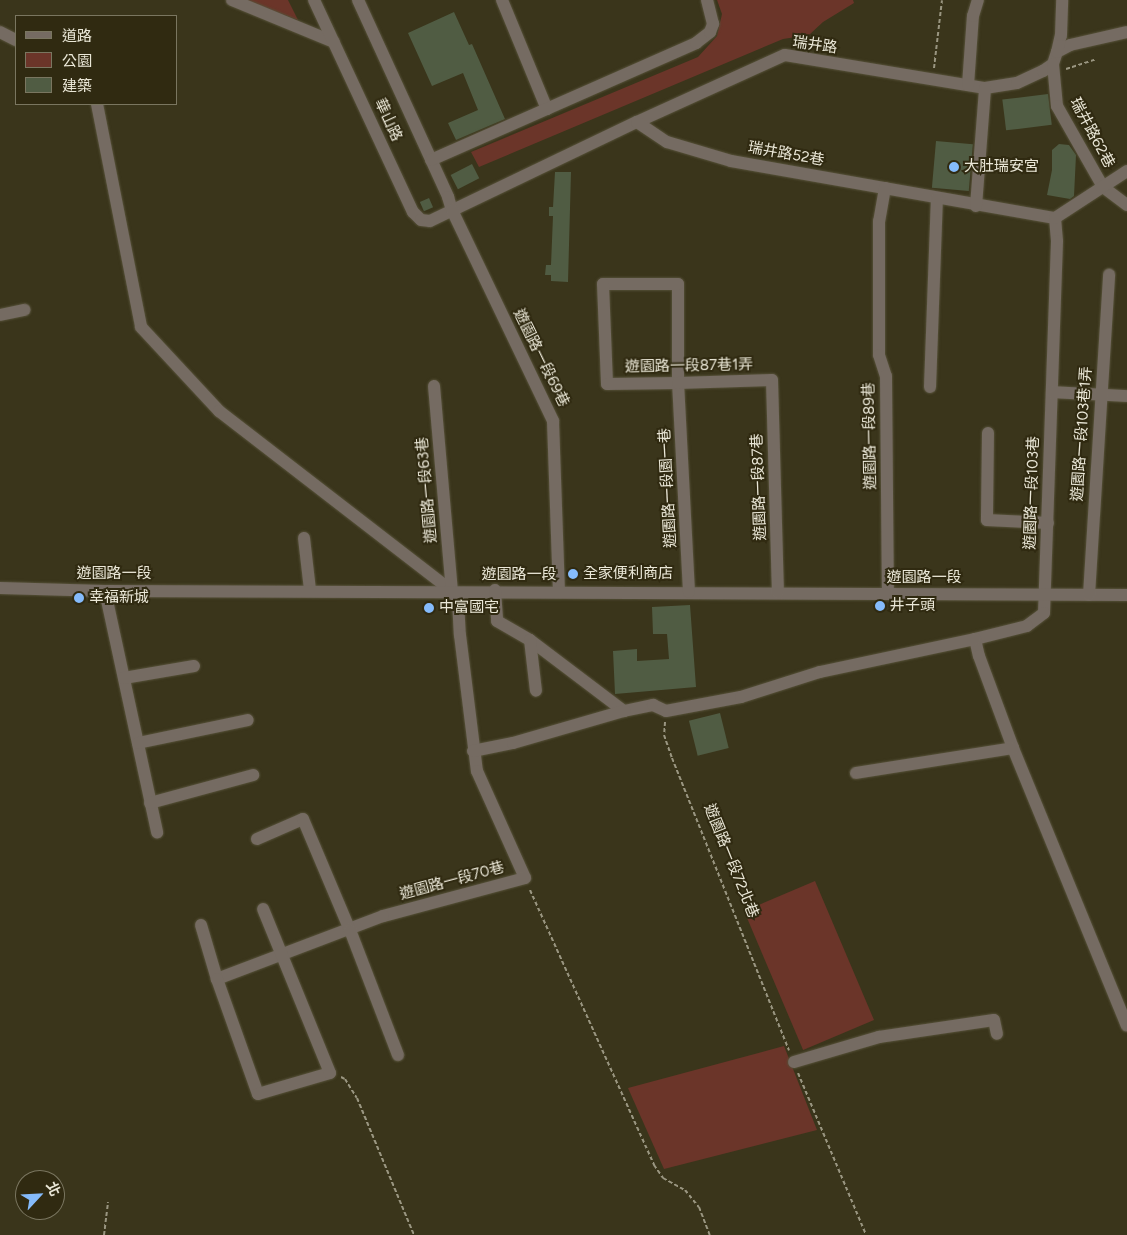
<!DOCTYPE html>
<html>
<head>
<meta charset="utf-8">
<style>
  body { margin:0 }
  #map { position:relative; width:1127px; height:1235px; overflow:hidden; background:#3a351b; font-family:Figtree,"Noto Sans TC",sans-serif }
  div>[style] { position:absolute }
  [style*='--x'] { left:calc(var(--x)*1px); top:calc(var(--y)*1px); width:calc(var(--w)*1px); rotate:calc(var(--a)*1deg) }
  .green>* { inset:0; background:#6b3529; transform-origin:0 0 }
  .building>* { inset:0; background:#505c43; transform-origin:0 0 }
  .path>* { height:2px; margin-top:-1px; transform-origin:0; background:repeating-linear-gradient(90deg,#9a9681 0 4px,transparent 0 6.5px) }
  .roads { filter:drop-shadow(0 0 1px #565139) drop-shadow(0 0 1px #565139) }
  .minor>* { height:12px; margin:-6px; padding:0 6px; transform-origin:6px; border-radius:6px; background:#756b62 }
  .dots>* { width:14px; height:14px; translate:-50% -50%; box-sizing:border-box; border:2px solid #302a11; border-radius:50% }
  span { translate:-50% -50%; white-space:nowrap; text-align:center; line-height:1.15; -webkit-text-stroke:4px #302a11; paint-order:stroke }
  .street-label { font-size:15px; color:#eae7d7 }
  .poi-label { font-size:15px; color:#eae7d7 }
  .left { translate:0 -50%; text-align:left }
  .legend { position:absolute; left:15px; top:15px; width:162px; height:90px; box-sizing:border-box; background:#302a11; border:1px solid #7a7660; margin:0; padding:6px 9px; list-style:none; font-size:15px; color:#eae7d7 }
  .legend li { display:flex; align-items:center; gap:10px; height:25px }
  .legend b { width:25px; border:1px solid #7a7660 }
  .north { position:absolute; left:15px; top:1170px; width:50px; height:50px; box-sizing:border-box; background:#302a11; border:1px solid #7a7660; border-radius:50%; rotate:65deg; font-size:14px; font-weight:700; line-height:20px; text-align:center; color:#eae7d7 }
  .north::after { content:''; display:block; margin:auto; width:18px; height:22px; background:#85bbfb; clip-path:polygon(50% 0,100% 100%,50% 72%,0 100%) }
</style>
</head>
<body>
<div id="map">
  <div class="green">
    <div style="clip-path:polygon(245px 0,288px 0,298px 20px)"></div>
    <div style="clip-path:polygon(717px 0,853px 0,854px 3px,823px 22px,809px 35px,783px 39px,479px 167px,471px 152px,698px 57px,717px 36px,722px 14px)"></div>
    <div style="left:815px;top:881px;width:151px;height:77px;rotate:67deg"></div>
    <div style="clip-path:polygon(784px 1046px,817px 1130px,664px 1169px,628px 1088px)"></div>
  </div>
  <div class="building">
    <div style="clip-path:polygon(454px 12px,469px 45px,472px 44px,505px 119px,456px 140px,448px 123px,478px 110px,463px 73px,432px 86px,408px 33px)"></div>
    <div style="left:1048px;top:94px;width:31px;height:46px;rotate:83deg"></div>
    <div style="left:936px;top:141px;width:37px;height:47px;rotate:5deg"></div>
    <div style="clip-path:polygon(1059px 144px,1069px 145px,1076px 155px,1074px 196px,1070px 199px,1047px 195px,1052px 170px,1052px 150px)"></div>
    <div style="left:472px;top:164px;width:16px;height:24px;rotate:63deg"></div>
    <div style="clip-path:polygon(555px 172px,571px 172px,568px 282px,551px 281px,551px 275px,545px 275px,546px 265px,551px 265px,553px 216px,549px 216px,549px 207px,553px 207px)"></div>
    <div style="left:429px;top:198px;width:10px;height:10px;rotate:66deg"></div>
    <div style="clip-path:polygon(690px 605px,696px 687px,615px 694px,613px 651px,637px 649px,637px 661px,669px 659px,667px 634px,653px 634px,652px 607px)"></div>
    <div style="left:720px;top:713px;width:36px;height:32px;rotate:76deg"></div>
  </div>
  <div class="path">
    <div style="--x:934;--y:68;--w:68;--a:-83.3"></div>
    <div style="--x:1066;--y:69;--w:32;--a:-18"></div>
    <div style="--x:665;--y:722;--w:13;--a:94"></div>
    <div style="--x:664;--y:735;--w:24;--a:71"></div>
    <div style="--x:672;--y:758;--w:315;--a:68.2"></div>
    <div style="--x:530;--y:890;--w:302;--a:65.7"></div>
    <div style="--x:654;--y:1165;--w:16;--a:55"></div>
    <div style="--x:663;--y:1178;--w:25;--a:29"></div>
    <div style="--x:685;--y:1190;--w:22;--a:51"></div>
    <div style="--x:699;--y:1207;--w:30;--a:69"></div>
    <div style="--x:798;--y:1073;--w:176;--a:67.2"></div>
    <div style="--x:341;--y:1077;--w:4;--a:27"></div>
    <div style="--x:345;--y:1079;--w:22;--a:58"></div>
    <div style="--x:357;--y:1098;--w:148;--a:67.4"></div>
    <div style="--x:104;--y:1235;--w:33;--a:-83"></div>
  </div>
  <div class="roads">
    <div class="minor">
      <div style="--x:232;--y:0;--w:110;--a:22.4"></div>
      <div style="--x:314;--y:0;--w:234;--a:65"></div>
      <div style="--x:413;--y:212;--w:11;--a:45"></div>
      <div style="--x:421;--y:220;--w:9;--a:6"></div>
      <div style="--x:430;--y:221;--w:229;--a:-25.6"></div>
      <div style="--x:637;--y:122;--w:162;--a:-24.4"></div>
      <div style="--x:785;--y:55;--w:203;--a:9.4"></div>
      <div style="--x:985;--y:88;--w:32;--a:-9"></div>
      <div style="--x:1017;--y:83;--w:29;--a:-25"></div>
      <div style="--x:1043;--y:71;--w:12;--a:-35"></div>
      <div style="--x:1053;--y:64;--w:13;--a:-72"></div>
      <div style="--x:1057;--y:52;--w:15;--a:-28"></div>
      <div style="--x:1070;--y:45;--w:58;--a:-12.8"></div>
      <div style="--x:358;--y:0;--w:217;--a:65.4"></div>
      <div style="--x:448;--y:197;--w:14;--a:73"></div>
      <div style="--x:452;--y:210;--w:234;--a:64.4"></div>
      <div style="--x:553;--y:421;--w:170;--a:88"></div>
      <div style="--x:502;--y:0;--w:118;--a:67.6"></div>
      <div style="--x:0;--y:32;--w:18;--a:27"></div>
      <div style="--x:1057;--y:52;--w:17;--a:-77"></div>
      <div style="--x:1061;--y:35;--w:35;--a:-88"></div>
      <div style="--x:1053;--y:64;--w:42;--a:84.6"></div>
      <div style="--x:1057;--y:106;--w:93;--a:60.4"></div>
      <div style="--x:1103;--y:187;--w:30;--a:37"></div>
      <div style="--x:968;--y:85;--w:69;--a:-85.9"></div>
      <div style="--x:973;--y:16;--w:17;--a:-73"></div>
      <div style="--x:97;--y:104;--w:227;--a:78.8"></div>
      <div style="--x:141;--y:327;--w:115;--a:47.1"></div>
      <div style="--x:219;--y:411;--w:294;--a:37.7"></div>
      <div style="--x:452;--y:591;--w:11;--a:56"></div>
      <div style="--x:458;--y:600;--w:35;--a:87"></div>
      <div style="--x:460;--y:635;--w:137;--a:82.9"></div>
      <div style="--x:477;--y:771;--w:117;--a:65.8"></div>
      <div style="--x:525;--y:878;--w:147;--a:165"></div>
      <div style="--x:383;--y:916;--w:178;--a:159.2"></div>
      <div style="--x:637;--y:122;--w:36;--a:34"></div>
      <div style="--x:667;--y:142;--w:67;--a:16.5"></div>
      <div style="--x:731;--y:161;--w:329;--a:10"></div>
      <div style="--x:431;--y:160;--w:290;--a:-23.8"></div>
      <div style="--x:696;--y:43;--w:18;--a:-38"></div>
      <div style="--x:710;--y:32;--w:9;--a:-69"></div>
      <div style="--x:713;--y:24;--w:25;--a:-104"></div>
      <div style="--x:885;--y:188;--w:34;--a:100"></div>
      <div style="--x:879;--y:221;--w:134;--a:90"></div>
      <div style="--x:879;--y:355;--w:22;--a:72"></div>
      <div style="--x:886;--y:376;--w:218;--a:89.5"></div>
      <div style="--x:976;--y:206;--w:118;--a:-85.6"></div>
      <div style="--x:1055;--y:218;--w:23;--a:85"></div>
      <div style="--x:1057;--y:241;--w:372;--a:92"></div>
      <div style="--x:1044;--y:613;--w:21;--a:143"></div>
      <div style="--x:1027;--y:626;--w:54;--a:166"></div>
      <div style="--x:975;--y:639;--w:17;--a:77"></div>
      <div style="--x:979;--y:656;--w:98;--a:69.7"></div>
      <div style="--x:1013;--y:748;--w:300;--a:67.7"></div>
      <div style="--x:1055;--y:218;--w:86;--a:-33.1"></div>
      <div style="--x:0;--y:315;--w:25;--a:-12"></div>
      <div style="--x:434;--y:386;--w:206;--a:85"></div>
      <div style="--x:930;--y:387;--w:189;--a:-87.9"></div>
      <div style="--x:1052;--y:392;--w:75;--a:3.1"></div>
      <div style="--x:988;--y:433;--w:87;--a:90.7"></div>
      <div style="--x:987;--y:520;--w:61;--a:2.8"></div>
      <div style="--x:304;--y:538;--w:52;--a:83.4"></div>
      <div style="--x:0;--y:588;--w:105;--a:1.6"></div>
      <div style="--x:105;--y:591;--w:1022;--a:0.22"></div>
      <div style="--x:495;--y:590;--w:31;--a:86"></div>
      <div style="--x:497;--y:621;--w:38;--a:30"></div>
      <div style="--x:530;--y:640;--w:118;--a:37.1"></div>
      <div style="--x:624;--y:711;--w:30;--a:-12"></div>
      <div style="--x:653;--y:705;--w:14;--a:25"></div>
      <div style="--x:666;--y:711;--w:76;--a:-10.6"></div>
      <div style="--x:741;--y:697;--w:83;--a:-17.6"></div>
      <div style="--x:820;--y:672;--w:158;--a:-12"></div>
      <div style="--x:105;--y:591;--w:247;--a:77.8"></div>
      <div style="--x:689;--y:592;--w:209;--a:-93"></div>
      <div style="--x:678;--y:383;--w:99;--a:-90"></div>
      <div style="--x:678;--y:284;--w:75;--a:180"></div>
      <div style="--x:603;--y:284;--w:100;--a:87.7"></div>
      <div style="--x:607;--y:384;--w:71;--a:-0.8"></div>
      <div style="--x:678;--y:383;--w:94;--a:-1.8"></div>
      <div style="--x:772;--y:380;--w:213;--a:88.4"></div>
      <div style="--x:1089;--y:595;--w:321;--a:-86.4"></div>
      <div style="--x:530;--y:640;--w:51;--a:83.3"></div>
      <div style="--x:124;--y:678;--w:71;--a:-9.7"></div>
      <div style="--x:138;--y:743;--w:112;--a:-11.8"></div>
      <div style="--x:473;--y:751;--w:41;--a:-11.3"></div>
      <div style="--x:513;--y:743;--w:116;--a:-16.1"></div>
      <div style="--x:856;--y:773;--w:159;--a:-9"></div>
      <div style="--x:150;--y:803;--w:107;--a:-15.2"></div>
      <div style="--x:257;--y:839;--w:50;--a:-23.5"></div>
      <div style="--x:303;--y:819;--w:121;--a:67.1"></div>
      <div style="--x:350;--y:930;--w:134;--a:69"></div>
      <div style="--x:201;--y:925;--w:56;--a:73.5"></div>
      <div style="--x:217;--y:979;--w:122;--a:70.4"></div>
      <div style="--x:258;--y:1094;--w:75;--a:-16.3"></div>
      <div style="--x:330;--y:1073;--w:177;--a:-112.2"></div>
      <div style="--x:794;--y:1062;--w:89;--a:-16.4"></div>
      <div style="--x:879;--y:1037;--w:116;--a:-8.4"></div>
      <div style="--x:994;--y:1020;--w:14;--a:78"></div>
    </div>
  </div>
  <div class="dots">
    <div style="left:954px;top:167px;background:#85bbfb"></div>
    <div style="left:573px;top:574px;background:#85bbfb"></div>
    <div style="left:79px;top:598px;background:#85bbfb"></div>
    <div style="left:880px;top:606px;background:#85bbfb"></div>
    <div style="left:429px;top:608px;background:#85bbfb"></div>
  </div>
  <div class="street-label">
    <span style="left:815px;top:45px;rotate:8deg">瑞井路</span>
    <span style="left:388px;top:120px;rotate:65deg">華山路</span>
    <span style="left:1092px;top:133px;rotate:62deg">瑞井路62巷</span>
    <span style="left:786px;top:154px;rotate:10deg">瑞井路52巷</span>
    <span style="left:541px;top:358px;rotate:64deg">遊園路一段69巷</span>
    <span style="left:689px;top:366px;rotate:-1deg">遊園路一段87巷1弄</span>
    <span style="left:1082px;top:434px;rotate:-86deg">遊園路一段103巷1弄</span>
    <span style="left:870px;top:436px;rotate:-91deg">遊園路一段89巷</span>
    <span style="left:759px;top:487px;rotate:-92deg">遊園路一段87巷</span>
    <span style="left:668px;top:488px;rotate:-93deg">遊園路一段園一巷</span>
    <span style="left:427px;top:490px;rotate:-95deg">遊園路一段63巷</span>
    <span style="left:1032px;top:493px;rotate:-88deg">遊園路一段103巷</span>
    <span style="left:114px;top:574px">遊園路一段</span>
    <span style="left:519px;top:575px">遊園路一段</span>
    <span style="left:924px;top:578px">遊園路一段</span>
    <span style="left:731px;top:861px;rotate:68deg">遊園路一段72北巷</span>
    <span style="left:452px;top:881px;rotate:-15deg">遊園路一段70巷</span>
  </div>
  <div class="poi-label">
    <span class="left" style="left:964px;top:167px">大肚瑞安宮</span>
    <span class="left" style="left:583px;top:574px">全家便利商店</span>
    <span class="left" style="left:89px;top:598px">幸福新城</span>
    <span class="left" style="left:890px;top:606px">井子頭</span>
    <span class="left" style="left:439px;top:608px">中富國宅</span>
  </div>
  <ul class="legend">
  <li><b style="height:6px;background:#756b62"></b>道路</li>
  <li><b style="height:14px;background:#6b3529"></b>公園</li>
  <li><b style="height:14px;background:#505c43"></b>建築</li>
  </ul>
  <div class="north">北</div>
</div>
</body>
</html>
